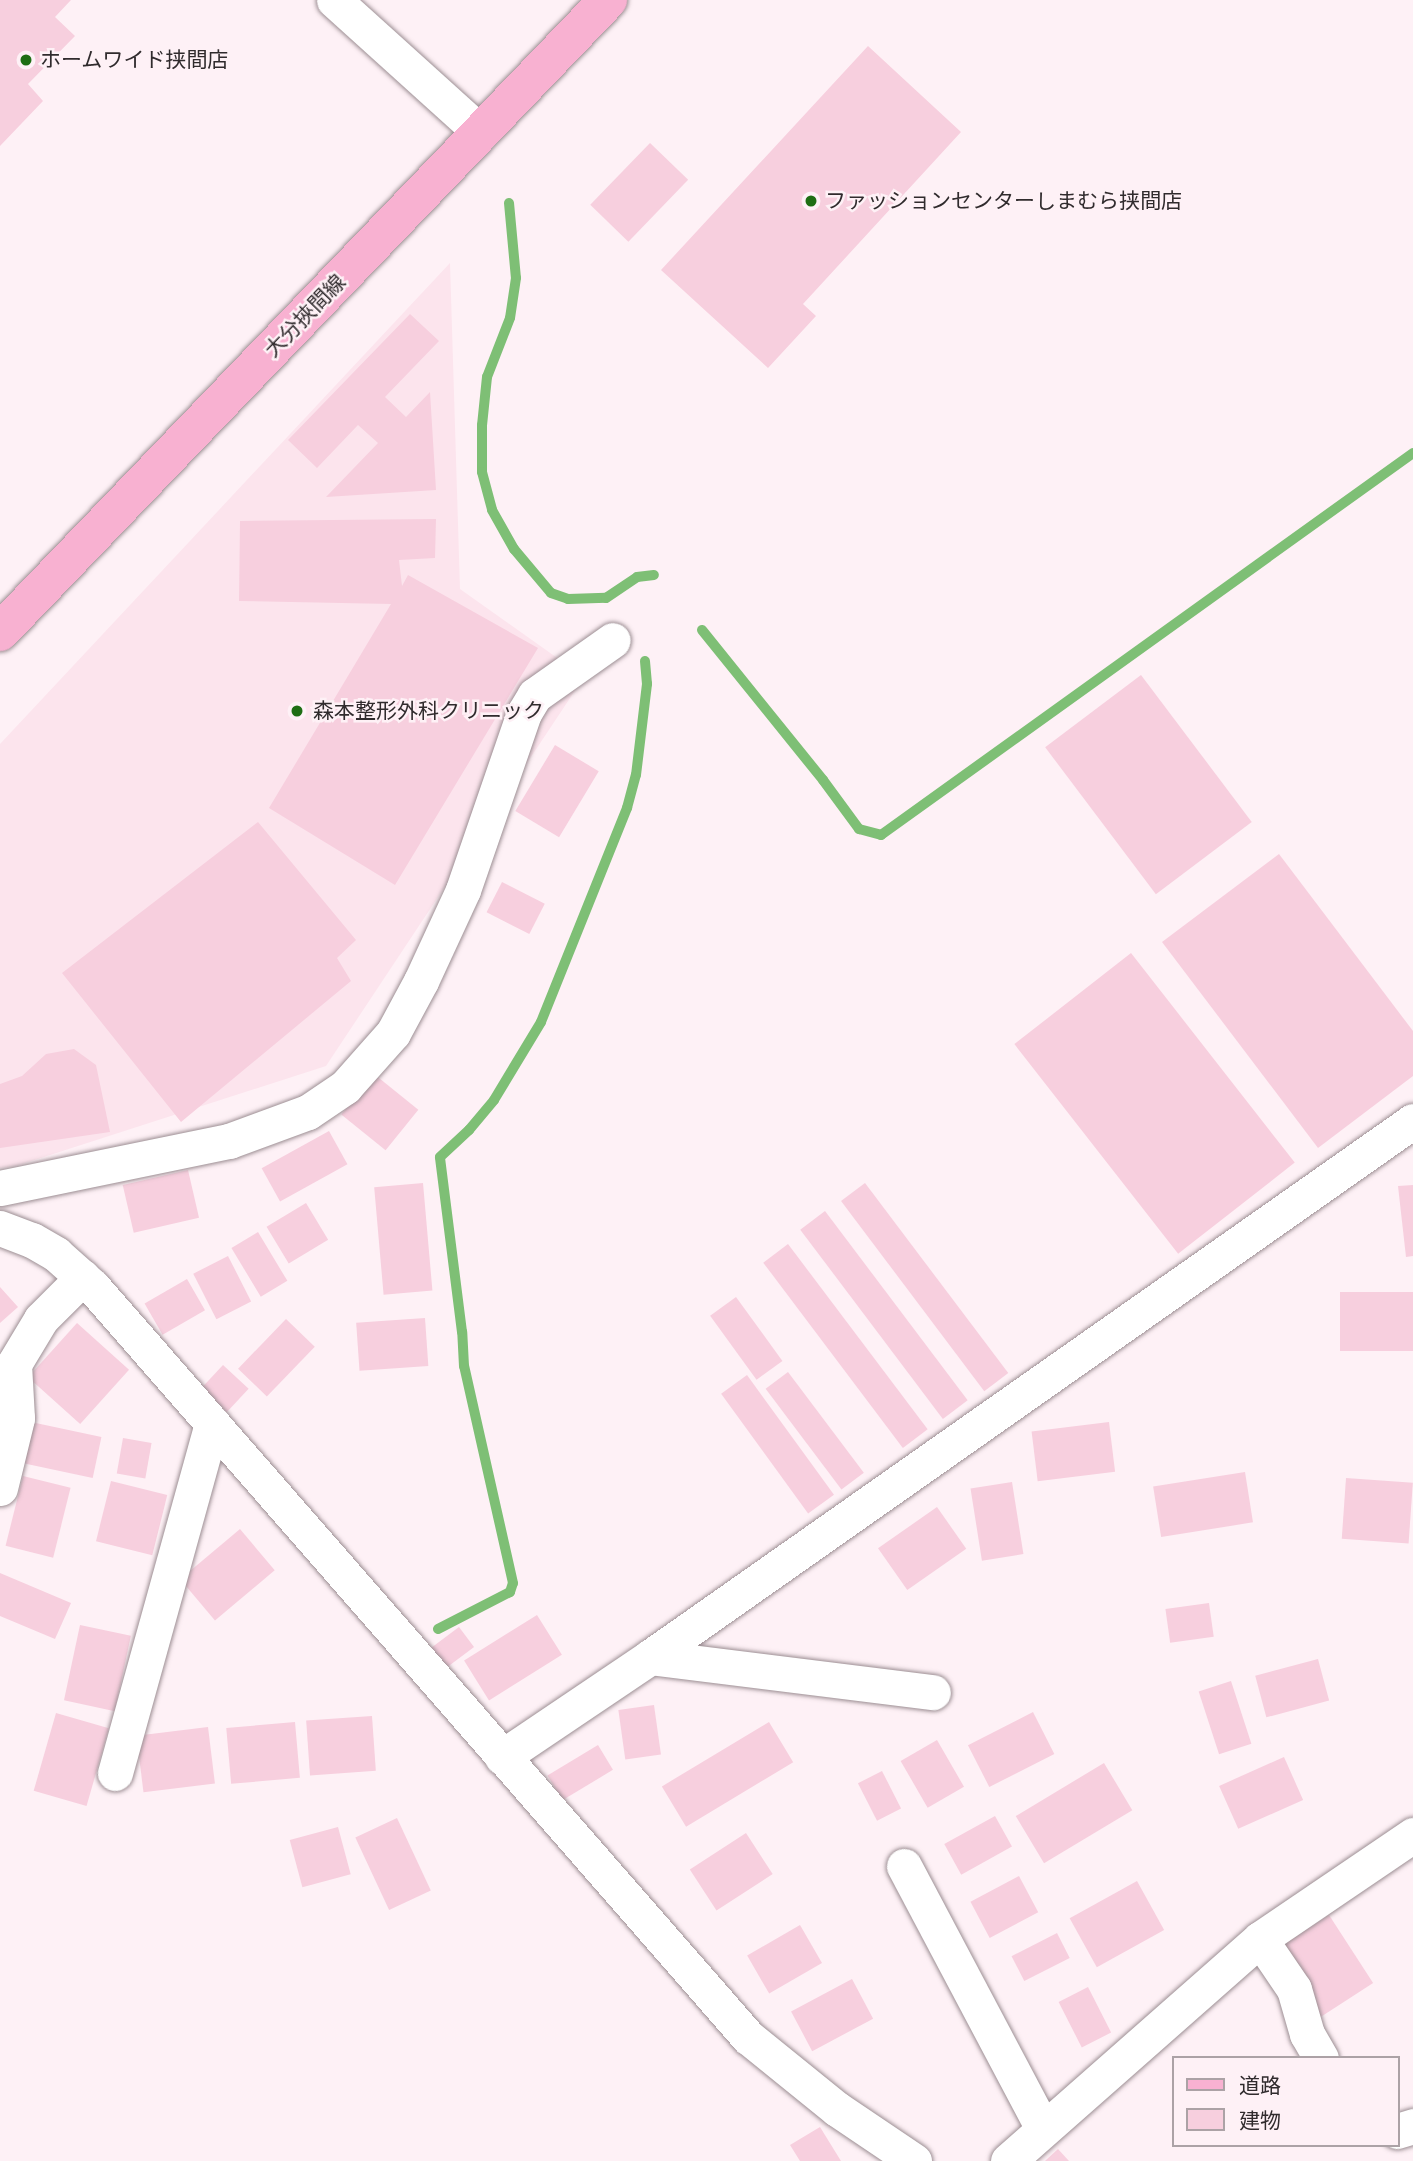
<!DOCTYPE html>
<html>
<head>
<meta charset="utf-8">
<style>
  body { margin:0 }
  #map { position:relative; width:1413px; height:2161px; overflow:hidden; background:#fef1f6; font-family:"DM Sans","Noto Sans JP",sans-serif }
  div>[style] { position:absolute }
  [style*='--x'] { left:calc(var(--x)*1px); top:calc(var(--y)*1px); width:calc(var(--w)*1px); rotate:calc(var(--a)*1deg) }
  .built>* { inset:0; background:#fce4ed }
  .stream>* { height:10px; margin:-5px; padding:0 5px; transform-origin:5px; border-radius:5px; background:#7ebf75 }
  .building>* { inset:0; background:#f7cfde; transform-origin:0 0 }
  .roads { filter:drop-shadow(0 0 2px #9c8e93) drop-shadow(0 0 2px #9c8e93) }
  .minor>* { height:35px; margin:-17.5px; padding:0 17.5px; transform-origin:17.5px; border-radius:17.5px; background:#fff }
  .major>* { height:38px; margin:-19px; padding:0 19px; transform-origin:19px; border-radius:19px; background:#f8b1d1 }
  .dots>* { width:19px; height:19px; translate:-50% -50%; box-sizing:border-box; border:4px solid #fef1f6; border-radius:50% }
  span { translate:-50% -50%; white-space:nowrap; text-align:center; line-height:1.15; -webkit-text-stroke:5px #fef1f6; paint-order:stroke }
  .poi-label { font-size:21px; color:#302b2d }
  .left { translate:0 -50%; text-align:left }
  .street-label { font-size:21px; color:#302b2d }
  .legend { position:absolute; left:1172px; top:2056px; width:228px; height:91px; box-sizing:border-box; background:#fef1f6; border:2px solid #aca2a6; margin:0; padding:9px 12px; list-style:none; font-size:21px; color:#302b2d }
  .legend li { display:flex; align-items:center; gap:14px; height:35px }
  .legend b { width:35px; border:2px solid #aca2a6 }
</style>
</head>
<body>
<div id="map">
  <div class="built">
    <div style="clip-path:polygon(450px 263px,460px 589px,584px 677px,326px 1066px,16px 1166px,0 1168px,0 744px)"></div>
  </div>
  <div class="stream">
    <div style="--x:509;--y:203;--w:75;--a:84.7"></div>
    <div style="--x:516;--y:278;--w:40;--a:98.5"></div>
    <div style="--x:510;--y:318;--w:63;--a:111.3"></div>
    <div style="--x:487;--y:377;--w:48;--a:95.9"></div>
    <div style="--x:482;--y:425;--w:47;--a:90"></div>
    <div style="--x:482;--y:472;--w:39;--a:75"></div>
    <div style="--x:492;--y:510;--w:45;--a:60.6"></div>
    <div style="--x:514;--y:549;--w:57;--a:49.9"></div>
    <div style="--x:551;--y:593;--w:18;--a:19"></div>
    <div style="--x:568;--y:599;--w:38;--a:-2"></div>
    <div style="--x:606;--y:598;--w:37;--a:-34"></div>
    <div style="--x:637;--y:577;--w:17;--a:-7"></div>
    <div style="--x:702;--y:630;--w:193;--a:51.1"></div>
    <div style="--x:823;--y:780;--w:61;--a:53.7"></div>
    <div style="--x:859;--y:829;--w:23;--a:15"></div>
    <div style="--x:881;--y:835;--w:655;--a:-35.68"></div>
    <div style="--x:438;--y:1629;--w:81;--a:-27.2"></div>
    <div style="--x:510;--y:1592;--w:9;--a:-72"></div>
    <div style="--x:513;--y:1583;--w:222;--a:-102.7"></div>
    <div style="--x:464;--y:1366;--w:34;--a:-93"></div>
    <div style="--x:462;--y:1332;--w:176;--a:-97.2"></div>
    <div style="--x:440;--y:1157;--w:40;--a:-43"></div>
    <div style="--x:469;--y:1130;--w:39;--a:-50"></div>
    <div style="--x:494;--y:1100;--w:91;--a:-58.9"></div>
    <div style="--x:541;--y:1022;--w:231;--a:-68.1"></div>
    <div style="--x:627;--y:808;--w:34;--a:-75"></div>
    <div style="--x:636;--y:775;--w:92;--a:-83.1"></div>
    <div style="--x:647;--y:684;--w:23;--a:-95"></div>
  </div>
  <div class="building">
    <div style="clip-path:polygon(0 0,71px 0,55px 17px,75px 36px,28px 84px,43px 101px,0 146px)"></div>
    <div style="clip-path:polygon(868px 46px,961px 132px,803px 304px,816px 316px,768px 368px,661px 270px)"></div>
    <div style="left:650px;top:143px;width:53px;height:86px;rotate:44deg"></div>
    <div style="clip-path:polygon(410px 314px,439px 341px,385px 397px,406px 417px,430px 392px,436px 490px,326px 497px,378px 443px,358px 425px,317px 468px,288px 440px)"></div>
    <div style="clip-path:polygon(436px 519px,435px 558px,399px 560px,402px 586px,408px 575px,538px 648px,395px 885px,269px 808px,391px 604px,239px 601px,240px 521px)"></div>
    <div style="left:1141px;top:675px;width:184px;height:120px;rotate:53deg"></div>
    <div style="left:555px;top:745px;width:51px;height:77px;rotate:31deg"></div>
    <div style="clip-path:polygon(258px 822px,356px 940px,337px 958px,351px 981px,181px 1122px,62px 973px)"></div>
    <div style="clip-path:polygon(1279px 854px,1413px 1031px,1413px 1076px,1318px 1148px,1162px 942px)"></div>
    <div style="left:502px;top:882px;width:48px;height:34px;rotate:27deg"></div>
    <div style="left:1131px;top:953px;width:266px;height:148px;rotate:52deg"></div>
    <div style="clip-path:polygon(74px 1049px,96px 1065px,110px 1132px,0 1148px,0 1084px,22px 1076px,46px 1054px)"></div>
    <div style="left:374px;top:1074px;width:57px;height:52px;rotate:39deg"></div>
    <div style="left:329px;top:1131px;width:38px;height:77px;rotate:61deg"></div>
    <div style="left:188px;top:1170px;width:49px;height:67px;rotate:77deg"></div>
    <div style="left:423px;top:1183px;width:108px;height:49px;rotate:85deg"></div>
    <div style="left:865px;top:1183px;width:238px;height:30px;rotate:53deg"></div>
    <div style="clip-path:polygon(1413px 1185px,1413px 1256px,1406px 1257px,1398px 1186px)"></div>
    <div style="left:306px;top:1203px;width:43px;height:46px;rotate:59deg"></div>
    <div style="left:825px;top:1211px;width:237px;height:31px;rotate:53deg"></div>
    <div style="left:258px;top:1232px;width:57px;height:31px;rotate:59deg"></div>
    <div style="left:788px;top:1244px;width:232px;height:31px;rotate:53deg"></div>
    <div style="left:228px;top:1256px;width:51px;height:39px;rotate:63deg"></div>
    <div style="left:187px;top:1279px;width:36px;height:49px;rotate:60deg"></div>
    <div style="clip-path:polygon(0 1287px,18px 1307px,0 1323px)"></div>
    <div style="left:1340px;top:1292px;width:73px;height:59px"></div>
    <div style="left:736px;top:1297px;width:79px;height:32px;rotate:54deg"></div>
    <div style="left:425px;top:1318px;width:48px;height:69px;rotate:86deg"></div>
    <div style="left:286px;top:1319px;width:40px;height:69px;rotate:44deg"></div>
    <div style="left:77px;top:1323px;width:70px;height:73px;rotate:42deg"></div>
    <div style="left:223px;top:1365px;width:35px;height:40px;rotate:43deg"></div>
    <div style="left:788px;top:1372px;width:126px;height:28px;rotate:53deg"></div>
    <div style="left:747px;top:1375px;width:148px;height:32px;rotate:54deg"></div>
    <div style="left:31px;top:1422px;width:72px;height:42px;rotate:12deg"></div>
    <div style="left:1109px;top:1422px;width:50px;height:78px;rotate:83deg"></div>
    <div style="left:123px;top:1438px;width:29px;height:36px;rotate:10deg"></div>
    <div style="left:1245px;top:1472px;width:51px;height:93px;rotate:81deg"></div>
    <div style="left:23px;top:1476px;width:49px;height:72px;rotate:14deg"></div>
    <div style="left:1346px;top:1478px;width:67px;height:61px;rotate:4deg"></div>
    <div style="left:111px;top:1481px;width:58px;height:62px;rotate:14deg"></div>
    <div style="left:1012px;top:1482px;width:73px;height:42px;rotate:81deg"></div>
    <div style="left:937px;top:1507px;width:51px;height:72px;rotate:55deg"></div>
    <div style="left:240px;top:1529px;width:54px;height:78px;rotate:50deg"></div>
    <div style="clip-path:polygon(0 1573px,71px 1603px,55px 1639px,0 1616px)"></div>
    <div style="left:1209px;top:1603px;width:34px;height:44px;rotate:82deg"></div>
    <div style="left:537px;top:1615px;width:47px;height:86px;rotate:58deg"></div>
    <div style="left:80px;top:1625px;width:52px;height:77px;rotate:12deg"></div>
    <div style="left:459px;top:1627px;width:25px;height:38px;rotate:53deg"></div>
    <div style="left:1318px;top:1659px;width:43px;height:65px;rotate:75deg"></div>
    <div style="left:1231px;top:1681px;width:66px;height:34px;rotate:72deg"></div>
    <div style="left:654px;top:1705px;width:50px;height:36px;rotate:82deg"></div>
    <div style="left:1033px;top:1712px;width:47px;height:73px;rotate:63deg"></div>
    <div style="left:56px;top:1713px;width:55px;height:81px;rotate:16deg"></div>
    <div style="left:372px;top:1716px;width:55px;height:66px;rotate:86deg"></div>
    <div style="left:295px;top:1722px;width:56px;height:69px;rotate:85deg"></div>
    <div style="left:769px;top:1722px;width:47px;height:125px;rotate:59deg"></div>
    <div style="left:208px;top:1727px;width:57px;height:72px;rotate:83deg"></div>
    <div style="left:937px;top:1740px;width:54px;height:42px;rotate:60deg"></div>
    <div style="left:598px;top:1745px;width:29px;height:59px;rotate:59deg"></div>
    <div style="left:1284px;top:1757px;width:47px;height:71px;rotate:66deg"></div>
    <div style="left:1104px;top:1763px;width:55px;height:103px;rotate:59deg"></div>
    <div style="left:882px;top:1771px;width:42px;height:27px;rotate:63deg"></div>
    <div style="left:995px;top:1816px;width:35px;height:58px;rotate:61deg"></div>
    <div style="left:397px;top:1818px;width:80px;height:46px;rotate:65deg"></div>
    <div style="left:338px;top:1827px;width:49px;height:50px;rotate:75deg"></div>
    <div style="left:746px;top:1833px;width:49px;height:67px;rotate:57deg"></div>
    <div style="left:1019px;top:1876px;width:41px;height:55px;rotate:62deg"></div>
    <div style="left:1137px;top:1881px;width:56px;height:77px;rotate:61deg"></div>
    <div style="left:1329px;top:1915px;width:81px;height:64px;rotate:57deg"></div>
    <div style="left:800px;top:1925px;width:44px;height:61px;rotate:60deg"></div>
    <div style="left:1057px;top:1933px;width:28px;height:51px;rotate:63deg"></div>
    <div style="left:852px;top:1979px;width:45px;height:69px;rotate:62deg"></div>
    <div style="left:1088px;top:1987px;width:51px;height:33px;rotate:63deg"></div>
    <div style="clip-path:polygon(820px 2127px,841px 2161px,800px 2161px,790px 2145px)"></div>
    <div style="clip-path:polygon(1058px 2149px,1069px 2161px,1045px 2161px)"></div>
  </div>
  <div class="roads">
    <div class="minor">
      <div style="--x:334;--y:0;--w:198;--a:42.1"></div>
      <div style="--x:0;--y:1188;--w:234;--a:-11.6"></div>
      <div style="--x:229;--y:1141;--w:84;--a:-20.2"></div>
      <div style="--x:308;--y:1112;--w:45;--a:-34"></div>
      <div style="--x:345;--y:1087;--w:72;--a:-48.4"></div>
      <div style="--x:393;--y:1033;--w:59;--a:-61.7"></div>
      <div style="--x:421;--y:981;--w:100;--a:-65.2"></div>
      <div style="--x:463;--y:890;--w:187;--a:-71"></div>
      <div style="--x:524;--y:713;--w:21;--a:-59"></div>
      <div style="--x:535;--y:695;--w:95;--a:-35.2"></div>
      <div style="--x:0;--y:1228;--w:34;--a:21"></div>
      <div style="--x:32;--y:1240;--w:28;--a:30"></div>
      <div style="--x:56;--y:1254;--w:50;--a:41.7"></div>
      <div style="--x:93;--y:1287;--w:996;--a:48.87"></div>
      <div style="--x:748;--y:2037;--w:114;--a:39"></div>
      <div style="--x:837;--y:2109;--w:93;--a:34"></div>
      <div style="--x:0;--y:1488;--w:72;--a:-76.3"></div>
      <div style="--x:17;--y:1418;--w:54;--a:-93.2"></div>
      <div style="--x:14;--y:1364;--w:52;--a:-59"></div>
      <div style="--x:41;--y:1319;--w:59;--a:-45"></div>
      <div style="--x:650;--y:1657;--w:285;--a:7.1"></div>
      <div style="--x:502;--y:1757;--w:179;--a:-34"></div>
      <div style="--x:650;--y:1657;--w:932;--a:-35.09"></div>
      <div style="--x:115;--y:1773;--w:363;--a:-74.5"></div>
      <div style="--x:904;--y:1866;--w:297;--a:62.1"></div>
      <div style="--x:1260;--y:1939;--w:60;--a:55.8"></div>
      <div style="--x:1294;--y:1989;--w:47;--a:73.9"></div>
      <div style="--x:1307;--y:2034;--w:28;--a:60"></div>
      <div style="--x:1397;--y:2131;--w:17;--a:-17"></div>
      <div style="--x:1008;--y:2161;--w:336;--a:-41.4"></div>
      <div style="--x:1260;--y:1939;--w:185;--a:-34.2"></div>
    </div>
    <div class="major">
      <div style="--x:0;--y:632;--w:877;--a:-46.11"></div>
    </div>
  </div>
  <div class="dots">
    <div style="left:26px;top:60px;background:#1e6e14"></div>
    <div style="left:811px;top:201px;background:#1e6e14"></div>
    <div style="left:297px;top:711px;background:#1e6e14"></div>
  </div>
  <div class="poi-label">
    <span class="left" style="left:40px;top:60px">ホームワイド挟間店</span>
    <span class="left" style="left:825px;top:201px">ファッションセンターしまむら挟間店</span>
    <span class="left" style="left:313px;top:711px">森本整形外科クリニック</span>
  </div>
  <div class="street-label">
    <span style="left:305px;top:316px;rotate:-46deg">大分挾間線</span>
  </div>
  <ul class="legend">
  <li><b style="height:9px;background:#f8b1d1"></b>道路</li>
  <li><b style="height:19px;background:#f7cfde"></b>建物</li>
  </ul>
</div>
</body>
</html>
